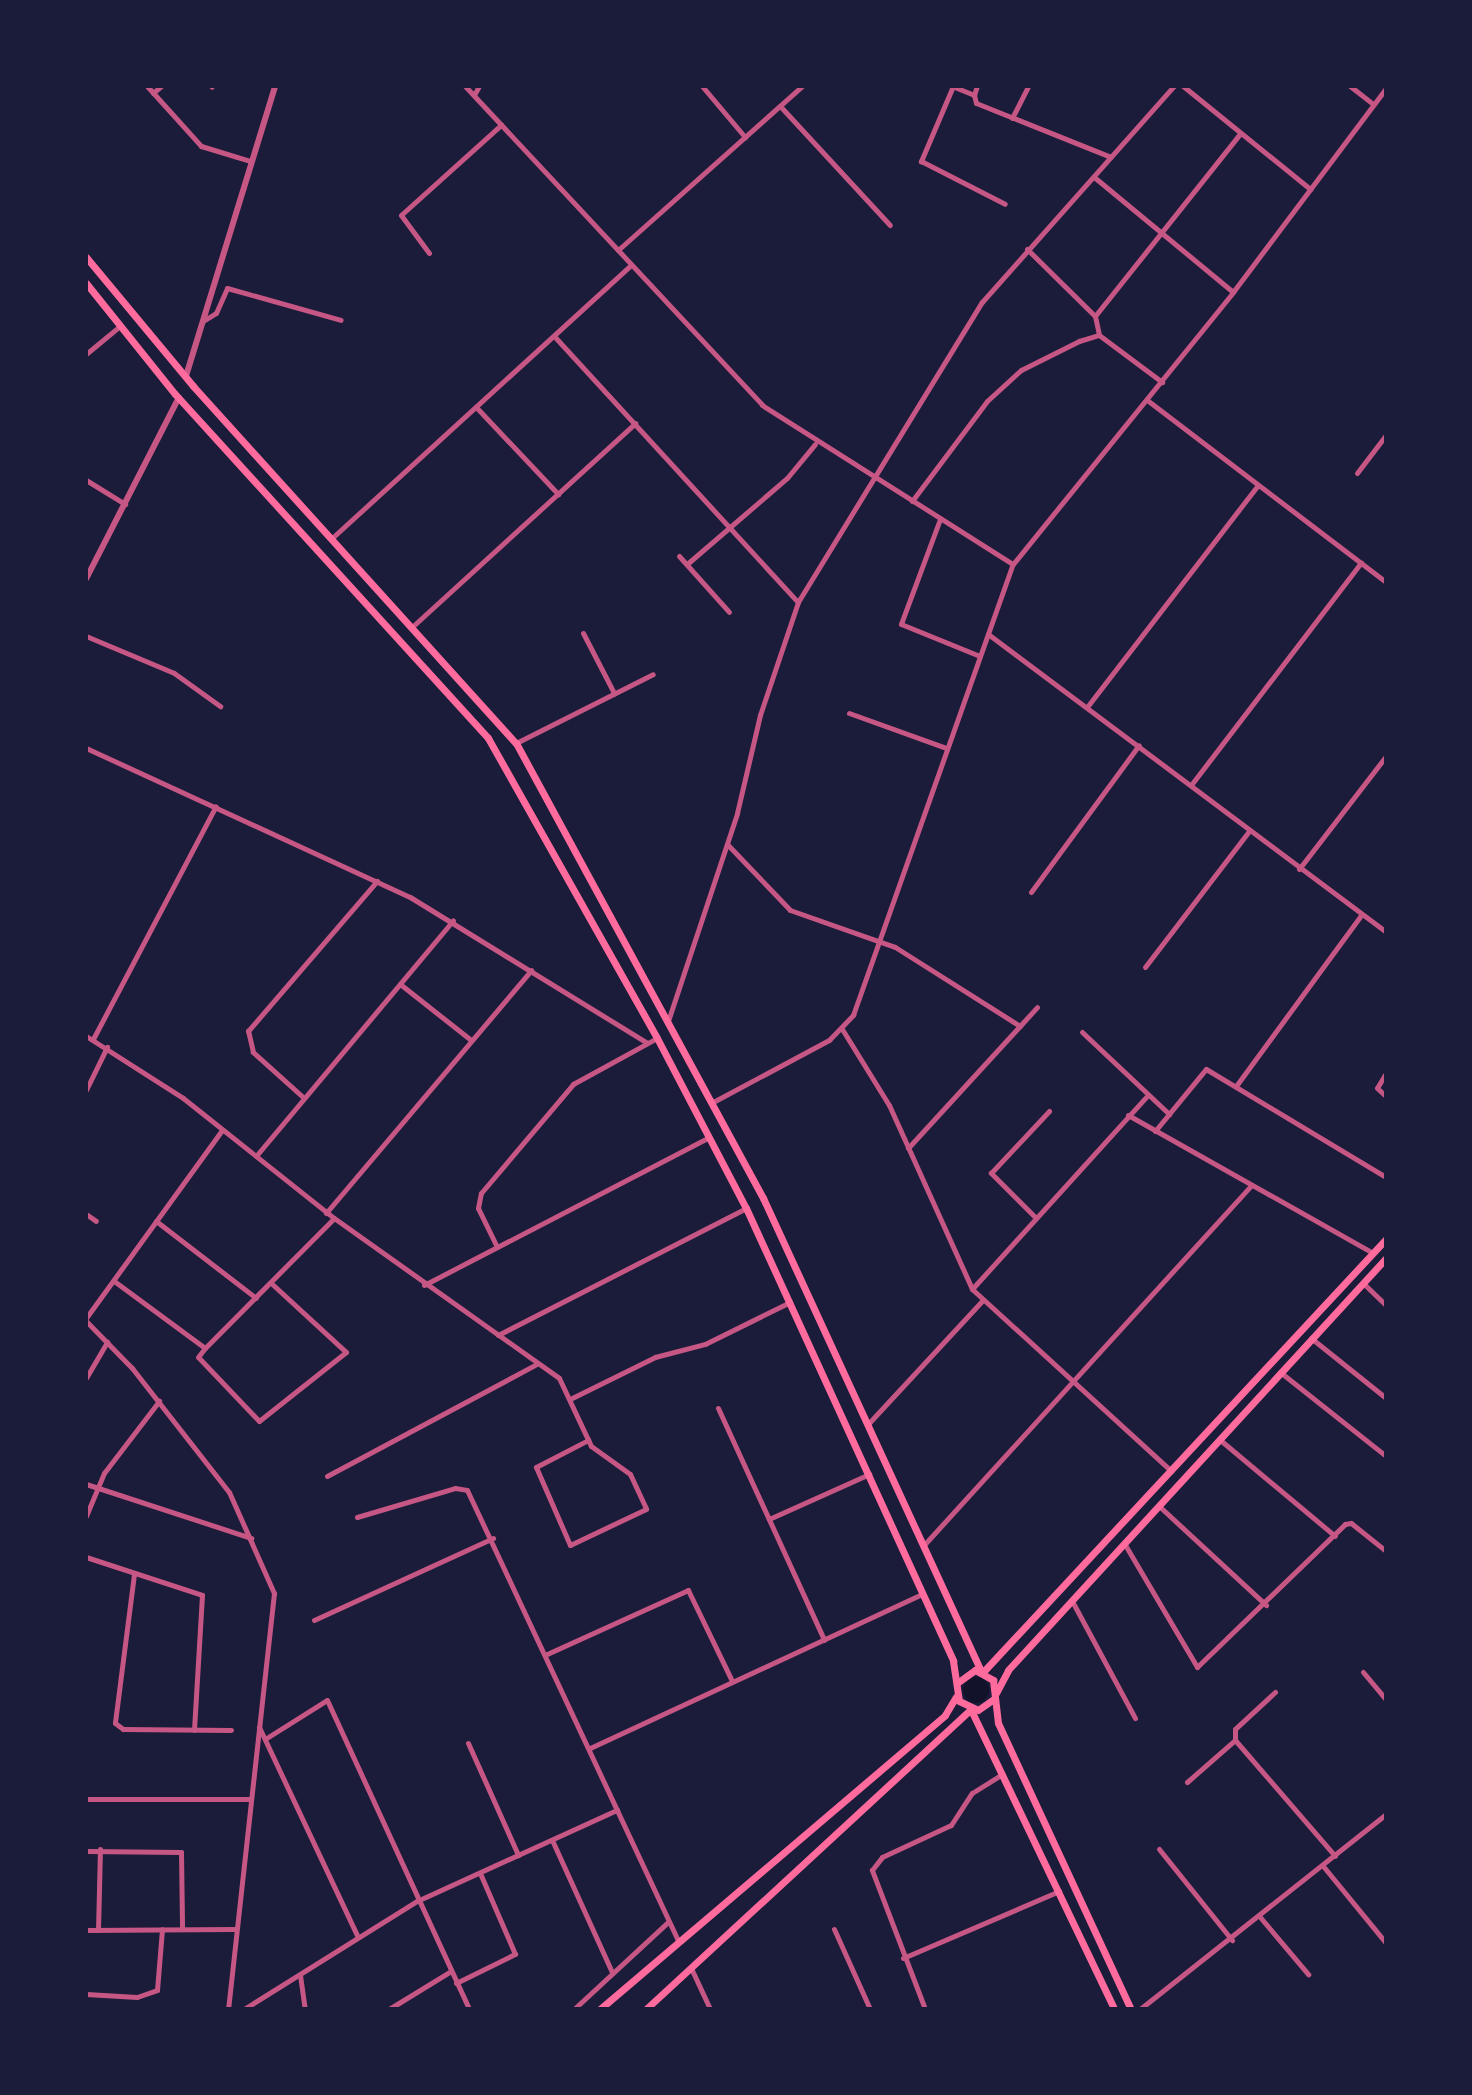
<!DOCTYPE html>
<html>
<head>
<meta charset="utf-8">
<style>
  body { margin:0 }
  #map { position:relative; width:1472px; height:2095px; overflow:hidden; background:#1b1b3a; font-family:Literata,serif }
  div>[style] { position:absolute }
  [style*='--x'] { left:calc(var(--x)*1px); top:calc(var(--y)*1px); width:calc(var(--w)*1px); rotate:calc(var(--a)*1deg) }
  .water>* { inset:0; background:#12122b }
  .round { border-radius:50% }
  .minor>* { height:5px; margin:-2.5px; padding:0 2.5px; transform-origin:2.5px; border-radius:2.5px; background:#c65784 }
  .tertiary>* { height:6px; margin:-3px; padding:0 3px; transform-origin:3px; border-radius:3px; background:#c65784 }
  .secondary>* { height:7px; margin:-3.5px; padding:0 3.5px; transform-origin:3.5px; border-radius:3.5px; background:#ff6b9d }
  .primary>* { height:7px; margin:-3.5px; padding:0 3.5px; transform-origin:3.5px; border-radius:3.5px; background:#ff6b9d }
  span { translate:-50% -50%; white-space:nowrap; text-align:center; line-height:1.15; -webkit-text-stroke:8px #1b1b3a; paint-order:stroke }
  .frame { position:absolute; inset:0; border:88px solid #1b1b3a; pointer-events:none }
</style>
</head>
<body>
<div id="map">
  <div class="water">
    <div class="round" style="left:963px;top:1677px;width:26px;height:26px"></div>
  </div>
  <div class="minor">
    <div style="--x:147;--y:86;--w:81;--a:48"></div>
    <div style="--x:201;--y:146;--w:51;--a:17"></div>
    <div style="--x:211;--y:86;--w:1;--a:45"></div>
    <div style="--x:465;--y:86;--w:436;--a:47"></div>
    <div style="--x:762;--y:405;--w:297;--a:32.4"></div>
    <div style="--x:702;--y:86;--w:67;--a:49.9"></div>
    <div style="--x:952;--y:86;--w:24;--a:22"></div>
    <div style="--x:974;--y:95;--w:8;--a:76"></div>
    <div style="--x:976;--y:103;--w:145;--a:21.8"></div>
    <div style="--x:953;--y:86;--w:82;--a:113.1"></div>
    <div style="--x:921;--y:161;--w:94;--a:27.1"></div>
    <div style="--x:1183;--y:86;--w:164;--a:39"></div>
    <div style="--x:1350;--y:86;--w:29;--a:38"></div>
    <div style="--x:153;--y:93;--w:11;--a:-41"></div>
    <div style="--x:474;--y:95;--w:10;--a:-61"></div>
    <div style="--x:974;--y:95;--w:9;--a:-72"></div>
    <div style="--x:780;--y:106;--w:162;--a:47.3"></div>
    <div style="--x:1012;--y:118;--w:36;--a:-63"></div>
    <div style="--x:1094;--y:177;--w:180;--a:39.6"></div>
    <div style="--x:1027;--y:249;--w:95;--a:44.6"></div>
    <div style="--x:618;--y:250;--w:246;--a:-41.7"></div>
    <div style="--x:429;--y:253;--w:47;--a:-126.4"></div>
    <div style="--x:401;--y:215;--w:135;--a:-42"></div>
    <div style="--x:1095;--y:316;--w:233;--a:-51.5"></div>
    <div style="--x:1095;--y:316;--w:19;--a:78"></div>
    <div style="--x:203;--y:321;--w:15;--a:-32"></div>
    <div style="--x:216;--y:313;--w:27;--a:-66"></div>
    <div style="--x:227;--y:288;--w:118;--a:15.7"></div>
    <div style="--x:554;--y:336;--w:361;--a:47.5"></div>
    <div style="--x:86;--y:354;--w:45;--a:-39.6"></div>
    <div style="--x:1147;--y:400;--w:300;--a:37.3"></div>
    <div style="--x:476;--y:407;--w:120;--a:46.7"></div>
    <div style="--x:1357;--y:473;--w:48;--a:-52.7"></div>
    <div style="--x:86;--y:480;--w:46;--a:31.6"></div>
    <div style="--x:912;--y:501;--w:125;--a:-53.1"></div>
    <div style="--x:987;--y:401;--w:46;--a:-42.4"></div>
    <div style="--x:1021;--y:370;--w:65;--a:-26.6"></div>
    <div style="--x:1079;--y:341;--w:21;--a:-17"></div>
    <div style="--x:1099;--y:335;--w:79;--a:36.7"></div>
    <div style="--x:940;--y:519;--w:112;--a:110.4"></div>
    <div style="--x:901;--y:624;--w:85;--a:22.1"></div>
    <div style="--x:332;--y:538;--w:405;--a:-42.4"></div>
    <div style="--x:679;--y:556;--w:75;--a:48.2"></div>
    <div style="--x:687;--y:564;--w:132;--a:-40.7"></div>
    <div style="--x:787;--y:478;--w:44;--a:-50.5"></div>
    <div style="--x:413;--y:626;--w:301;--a:-42.4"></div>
    <div style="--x:583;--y:633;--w:68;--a:62.7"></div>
    <div style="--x:988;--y:634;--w:497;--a:36.8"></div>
    <div style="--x:86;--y:636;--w:95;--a:22.8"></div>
    <div style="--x:174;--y:673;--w:57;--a:35.7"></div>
    <div style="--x:1087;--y:707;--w:280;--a:-52.4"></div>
    <div style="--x:849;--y:713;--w:103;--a:19.8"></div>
    <div style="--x:516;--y:743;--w:153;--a:-26.7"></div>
    <div style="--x:86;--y:748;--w:357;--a:24.7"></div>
    <div style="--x:410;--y:897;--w:278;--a:31.6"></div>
    <div style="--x:1191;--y:785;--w:280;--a:-52.6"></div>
    <div style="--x:727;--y:844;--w:91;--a:46.3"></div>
    <div style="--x:790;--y:910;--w:111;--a:19.4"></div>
    <div style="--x:895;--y:947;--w:148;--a:32.3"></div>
    <div style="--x:1299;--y:869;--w:143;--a:-52.4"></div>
    <div style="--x:1031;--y:892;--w:182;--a:-53.7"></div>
    <div style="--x:1145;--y:967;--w:171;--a:-52.6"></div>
    <div style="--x:400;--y:984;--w:90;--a:38.3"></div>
    <div style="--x:668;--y:1021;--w:219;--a:-71.6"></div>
    <div style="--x:737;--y:813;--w:101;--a:-76.8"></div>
    <div style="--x:760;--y:715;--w:119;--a:-71.4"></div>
    <div style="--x:798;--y:602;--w:352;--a:-58.5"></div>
    <div style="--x:982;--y:302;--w:289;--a:-48.4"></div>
    <div style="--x:842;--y:1029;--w:89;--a:58.3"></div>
    <div style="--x:889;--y:1105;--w:202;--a:65.7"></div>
    <div style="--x:972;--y:1289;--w:270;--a:42.4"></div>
    <div style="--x:1082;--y:1032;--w:120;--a:43.3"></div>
    <div style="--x:86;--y:1036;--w:115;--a:32.6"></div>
    <div style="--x:183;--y:1098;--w:193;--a:38.5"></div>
    <div style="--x:334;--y:1218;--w:276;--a:35.4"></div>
    <div style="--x:559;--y:1378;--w:75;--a:64.8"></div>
    <div style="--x:591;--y:1446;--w:48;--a:35.7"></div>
    <div style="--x:630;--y:1474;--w:38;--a:65"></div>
    <div style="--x:646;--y:1509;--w:84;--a:154.7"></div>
    <div style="--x:570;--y:1545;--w:85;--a:-113.6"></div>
    <div style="--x:536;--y:1467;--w:59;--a:-27.4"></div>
    <div style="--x:93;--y:1039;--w:263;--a:-62.2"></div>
    <div style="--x:1386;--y:1073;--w:17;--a:121"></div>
    <div style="--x:1377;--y:1088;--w:12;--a:42"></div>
    <div style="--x:1236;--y:1086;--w:212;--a:-53.8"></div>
    <div style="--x:86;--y:1090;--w:48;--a:-64"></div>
    <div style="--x:304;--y:1098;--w:69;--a:-138"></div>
    <div style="--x:253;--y:1052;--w:22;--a:-103"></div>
    <div style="--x:248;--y:1031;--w:198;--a:-49.3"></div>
    <div style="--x:713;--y:1102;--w:132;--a:-28.1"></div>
    <div style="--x:829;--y:1040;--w:35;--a:-46"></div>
    <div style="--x:853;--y:1015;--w:479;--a:-70.5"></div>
    <div style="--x:1013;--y:564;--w:350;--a:-51"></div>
    <div style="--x:1233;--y:292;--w:255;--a:-53.1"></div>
    <div style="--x:1128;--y:1115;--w:281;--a:29.4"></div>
    <div style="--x:1155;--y:1131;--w:80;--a:-50.6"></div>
    <div style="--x:1206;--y:1069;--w:210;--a:31"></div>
    <div style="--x:908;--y:1148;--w:191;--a:-47.5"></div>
    <div style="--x:256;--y:1156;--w:307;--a:-50.1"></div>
    <div style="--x:326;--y:1213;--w:318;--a:-49.8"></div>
    <div style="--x:86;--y:1214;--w:12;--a:35"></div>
    <div style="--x:1036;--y:1218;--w:64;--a:-135"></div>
    <div style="--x:991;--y:1173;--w:85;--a:-46.9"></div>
    <div style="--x:156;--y:1221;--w:126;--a:37.6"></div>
    <div style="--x:497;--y:1247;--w:43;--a:-116"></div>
    <div style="--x:478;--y:1208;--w:15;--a:-79"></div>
    <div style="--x:481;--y:1193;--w:143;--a:-49.8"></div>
    <div style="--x:573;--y:1084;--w:96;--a:-28.7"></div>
    <div style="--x:114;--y:1281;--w:113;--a:36.4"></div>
    <div style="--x:271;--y:1283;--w:102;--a:42.6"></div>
    <div style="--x:346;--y:1352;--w:111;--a:141.6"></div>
    <div style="--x:259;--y:1421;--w:88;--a:-133.6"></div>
    <div style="--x:198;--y:1357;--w:11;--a:-52"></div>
    <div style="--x:205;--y:1348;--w:183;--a:-45.2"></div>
    <div style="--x:1363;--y:1283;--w:32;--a:44"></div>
    <div style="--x:424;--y:1285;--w:321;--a:-27.4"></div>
    <div style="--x:972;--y:1289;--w:262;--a:-47.8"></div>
    <div style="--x:86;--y:1318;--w:232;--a:-54.1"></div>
    <div style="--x:86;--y:1321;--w:66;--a:45.6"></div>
    <div style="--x:132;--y:1368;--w:157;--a:52"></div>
    <div style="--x:229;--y:1492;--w:111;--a:66"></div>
    <div style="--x:274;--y:1593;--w:419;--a:96.3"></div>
    <div style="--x:498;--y:1335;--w:279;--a:-27.1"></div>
    <div style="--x:1311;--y:1338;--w:96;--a:38.7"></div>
    <div style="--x:1280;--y:1372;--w:135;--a:38.4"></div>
    <div style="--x:86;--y:1378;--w:42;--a:-59.7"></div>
    <div style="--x:570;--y:1399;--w:95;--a:-26.3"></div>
    <div style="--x:655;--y:1357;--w:52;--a:-14.6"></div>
    <div style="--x:705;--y:1344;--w:95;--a:-26.3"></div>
    <div style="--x:718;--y:1408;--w:255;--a:65.4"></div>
    <div style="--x:868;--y:1424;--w:169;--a:-47.2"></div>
    <div style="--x:1219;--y:1439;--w:151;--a:39.9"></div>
    <div style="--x:327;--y:1476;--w:238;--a:-28.1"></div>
    <div style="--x:86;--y:1484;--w:174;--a:18.1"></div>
    <div style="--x:1159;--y:1506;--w:146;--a:42.8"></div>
    <div style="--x:86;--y:1516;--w:47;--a:-67.3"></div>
    <div style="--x:104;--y:1473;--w:91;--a:-52.6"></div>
    <div style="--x:357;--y:1517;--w:102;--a:-16.5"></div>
    <div style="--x:455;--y:1488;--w:12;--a:9"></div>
    <div style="--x:467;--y:1490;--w:498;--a:64.9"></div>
    <div style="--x:769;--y:1519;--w:110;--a:-24.2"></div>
    <div style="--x:1124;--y:1543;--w:144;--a:59.5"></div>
    <div style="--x:1197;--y:1667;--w:206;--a:-44"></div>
    <div style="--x:1345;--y:1524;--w:6;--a:-9"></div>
    <div style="--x:1351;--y:1523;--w:45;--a:38.7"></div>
    <div style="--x:923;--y:1546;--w:488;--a:-47.7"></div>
    <div style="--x:86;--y:1557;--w:122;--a:18.1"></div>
    <div style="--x:202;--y:1595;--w:135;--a:93.4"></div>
    <div style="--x:134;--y:1574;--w:150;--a:97.3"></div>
    <div style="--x:115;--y:1723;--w:10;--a:37"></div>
    <div style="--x:123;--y:1729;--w:108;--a:0.5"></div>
    <div style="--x:1072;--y:1601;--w:133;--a:61.7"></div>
    <div style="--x:314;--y:1620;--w:197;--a:-24.6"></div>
    <div style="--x:547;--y:1654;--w:155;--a:-24.4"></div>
    <div style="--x:688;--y:1590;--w:101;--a:64.2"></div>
    <div style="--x:1363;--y:1672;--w:35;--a:50"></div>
    <div style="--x:1275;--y:1692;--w:54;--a:137.2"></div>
    <div style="--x:1235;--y:1729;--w:11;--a:90"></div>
    <div style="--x:1235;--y:1740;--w:153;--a:49.2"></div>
    <div style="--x:259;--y:1727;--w:232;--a:64.8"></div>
    <div style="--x:265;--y:1739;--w:73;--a:-32.2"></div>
    <div style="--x:327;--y:1700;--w:340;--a:65.3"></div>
    <div style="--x:468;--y:1743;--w:123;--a:65.9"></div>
    <div style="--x:590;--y:1748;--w:366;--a:-24.9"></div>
    <div style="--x:1187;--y:1782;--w:64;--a:-41.2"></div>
    <div style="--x:86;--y:1799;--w:164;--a:0"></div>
    <div style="--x:552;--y:1840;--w:145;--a:65.6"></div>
    <div style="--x:1159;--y:1849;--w:117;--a:51.3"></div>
    <div style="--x:86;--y:1851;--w:95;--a:0.6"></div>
    <div style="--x:181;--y:1852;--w:76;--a:89.2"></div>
    <div style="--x:1323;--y:1866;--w:99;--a:50.7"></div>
    <div style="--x:1260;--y:1917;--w:75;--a:49.9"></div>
    <div style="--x:834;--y:1929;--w:88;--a:65.8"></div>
    <div style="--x:86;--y:1930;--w:148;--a:-0.4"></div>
    <div style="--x:98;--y:1930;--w:81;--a:-88.6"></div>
    <div style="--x:903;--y:1958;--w:170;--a:-23.2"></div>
    <div style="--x:691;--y:1968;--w:45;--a:65.1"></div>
    <div style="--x:300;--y:1975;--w:34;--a:82"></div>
    <div style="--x:456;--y:1983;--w:66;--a:-26.2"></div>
    <div style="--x:515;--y:1954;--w:88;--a:-113.4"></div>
    <div style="--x:86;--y:1994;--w:51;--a:3.4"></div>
    <div style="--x:137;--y:1997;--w:21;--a:-19"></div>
    <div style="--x:157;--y:1990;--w:61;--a:-85.3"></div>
    <div style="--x:244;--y:2009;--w:204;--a:-32"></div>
    <div style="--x:417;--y:1901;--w:220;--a:-24.5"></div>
    <div style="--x:389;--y:2009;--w:73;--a:-31.5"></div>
    <div style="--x:574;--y:2009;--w:129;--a:-42.8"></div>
    <div style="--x:925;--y:2009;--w:149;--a:-110.9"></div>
    <div style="--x:872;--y:1870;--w:16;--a:-52"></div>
    <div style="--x:882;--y:1857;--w:76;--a:-24.9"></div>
    <div style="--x:951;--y:1825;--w:38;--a:-57"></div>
    <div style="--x:972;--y:1793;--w:36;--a:-32"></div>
    <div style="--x:1140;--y:2009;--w:314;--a:-38.4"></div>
  </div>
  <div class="tertiary">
    <div style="--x:186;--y:376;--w:303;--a:-72.9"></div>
    <div style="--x:86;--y:579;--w:204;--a:-62.9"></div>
  </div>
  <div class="secondary">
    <div style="--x:983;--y:1672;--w:592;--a:-47.06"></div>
    <div style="--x:996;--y:1693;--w:26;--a:-62"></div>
    <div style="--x:1008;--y:1670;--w:559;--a:-47.46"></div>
    <div style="--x:600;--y:2009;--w:453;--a:-40.4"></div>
    <div style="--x:945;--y:1715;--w:21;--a:-59"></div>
    <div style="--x:646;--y:2009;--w:441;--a:-42.7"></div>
  </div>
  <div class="primary">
    <div style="--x:86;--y:257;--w:168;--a:50.3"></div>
    <div style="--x:193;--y:386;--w:481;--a:47.9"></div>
    <div style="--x:516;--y:743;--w:518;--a:61.5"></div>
    <div style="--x:763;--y:1198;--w:521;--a:65.26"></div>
    <div style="--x:86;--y:283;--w:142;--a:51.3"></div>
    <div style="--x:175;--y:394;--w:465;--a:47.7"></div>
    <div style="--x:488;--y:738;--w:344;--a:60.6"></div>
    <div style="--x:657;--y:1038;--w:192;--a:62.4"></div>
    <div style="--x:746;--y:1208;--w:498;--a:65.4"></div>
    <div style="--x:953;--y:1661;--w:40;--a:81.5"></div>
    <div style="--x:959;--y:1701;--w:21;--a:25"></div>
    <div style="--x:978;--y:1710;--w:19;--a:-35"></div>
    <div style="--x:957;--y:1683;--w:22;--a:-36"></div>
    <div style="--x:975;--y:1670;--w:21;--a:29"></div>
    <div style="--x:993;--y:1680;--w:43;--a:83.4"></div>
    <div style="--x:998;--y:1723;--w:315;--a:65.1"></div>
    <div style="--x:971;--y:1710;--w:331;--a:64.4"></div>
  </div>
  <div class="frame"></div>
</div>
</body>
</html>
